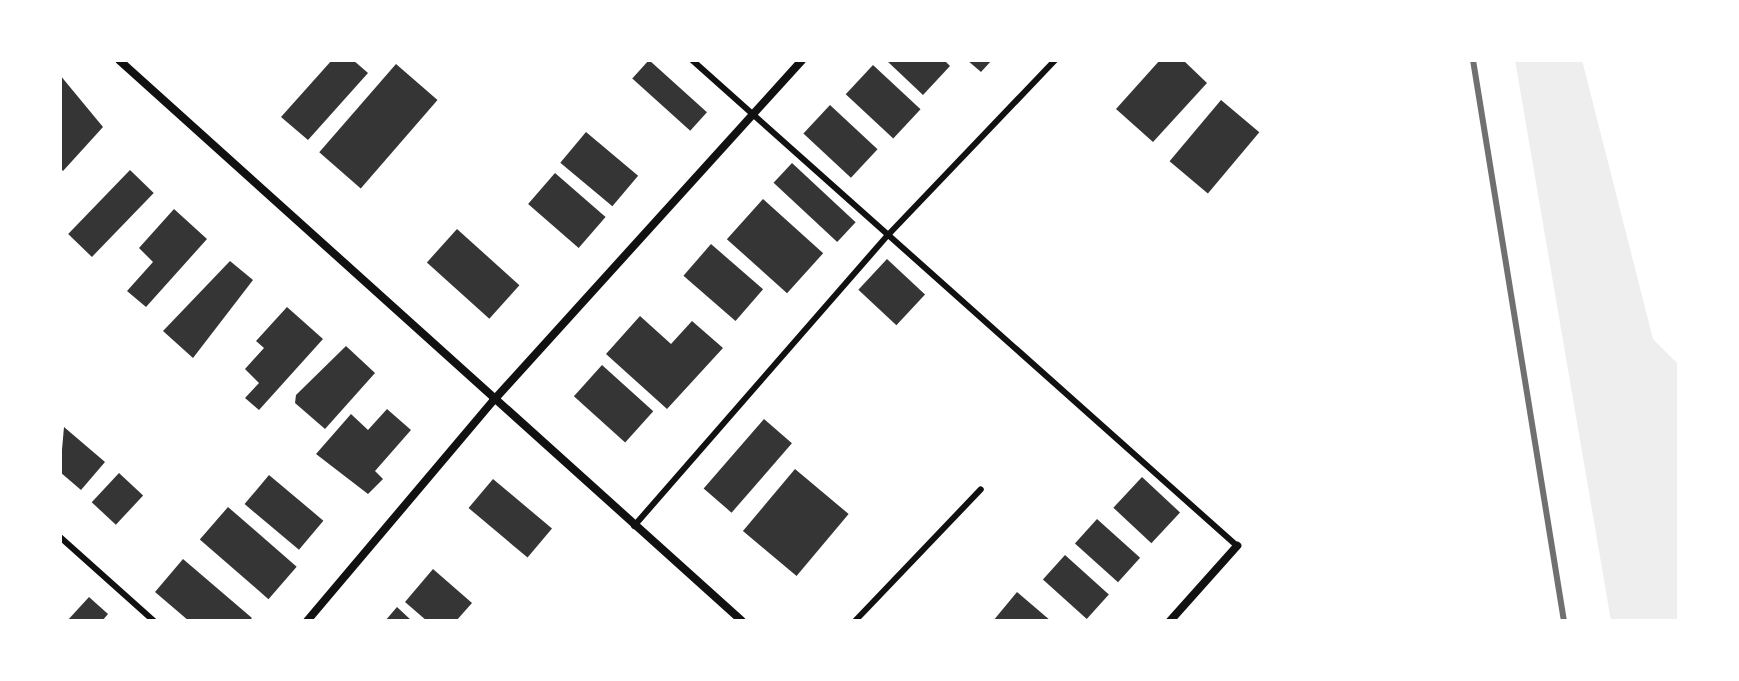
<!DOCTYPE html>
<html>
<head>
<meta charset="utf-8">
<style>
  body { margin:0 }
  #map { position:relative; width:1739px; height:681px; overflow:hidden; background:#fff; font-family:Lato,sans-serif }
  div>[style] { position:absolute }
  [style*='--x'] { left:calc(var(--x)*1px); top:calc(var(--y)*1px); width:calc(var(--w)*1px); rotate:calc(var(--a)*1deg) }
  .green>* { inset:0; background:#eee }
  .building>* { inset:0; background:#353535; transform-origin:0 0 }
  .service>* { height:6px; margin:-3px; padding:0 3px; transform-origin:3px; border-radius:3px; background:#111 }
  .minor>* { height:8px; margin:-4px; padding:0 4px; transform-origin:4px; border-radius:4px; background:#111 }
  .rail>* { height:6px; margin:-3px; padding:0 3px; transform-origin:3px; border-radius:3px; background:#707070 }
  span { translate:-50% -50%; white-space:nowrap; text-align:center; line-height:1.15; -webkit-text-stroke:8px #fff; paint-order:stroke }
  .frame { position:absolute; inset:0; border:62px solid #fff; pointer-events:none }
</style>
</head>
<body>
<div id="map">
  <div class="green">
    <div style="clip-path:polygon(1515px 60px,1582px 60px,1653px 339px,1679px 365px,1679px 621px,1611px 621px)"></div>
  </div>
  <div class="building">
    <div style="clip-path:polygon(332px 60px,353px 60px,368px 73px,308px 140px,281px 117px)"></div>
    <div style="left:649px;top:60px;width:78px;height:25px;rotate:42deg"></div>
    <div style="clip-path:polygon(886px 60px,944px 60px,950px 66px,923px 95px)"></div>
    <div style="clip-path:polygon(967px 60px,992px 60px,981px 72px)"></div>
    <div style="clip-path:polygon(1160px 60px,1183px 60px,1207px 83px,1153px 142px,1116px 109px)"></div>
    <div style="left:396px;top:64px;width:55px;height:117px;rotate:41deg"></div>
    <div style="left:873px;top:65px;width:65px;height:40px;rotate:43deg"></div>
    <div style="clip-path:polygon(60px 75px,103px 127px,63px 171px,60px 168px)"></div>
    <div style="left:1221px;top:100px;width:50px;height:80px;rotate:40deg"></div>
    <div style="left:830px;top:105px;width:65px;height:39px;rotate:43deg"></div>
    <div style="left:586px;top:132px;width:68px;height:40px;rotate:40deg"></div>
    <div style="left:792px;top:163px;width:87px;height:27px;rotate:43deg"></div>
    <div style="left:130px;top:170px;width:33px;height:89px;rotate:44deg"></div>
    <div style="left:555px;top:173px;width:67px;height:41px;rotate:41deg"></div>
    <div style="left:763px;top:199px;width:81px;height:54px;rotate:42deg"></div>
    <div style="clip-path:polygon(174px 209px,207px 239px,146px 307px,127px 291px,153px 262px,139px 248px)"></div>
    <div style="left:457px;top:229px;width:84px;height:45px;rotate:42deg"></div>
    <div style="left:711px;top:244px;width:69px;height:42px;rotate:41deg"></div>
    <div style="left:887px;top:259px;width:52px;height:42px;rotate:43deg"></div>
    <div style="clip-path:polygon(230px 261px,253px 280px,193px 358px,163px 331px)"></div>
    <div style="clip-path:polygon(287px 307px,323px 339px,259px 410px,245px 398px,259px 383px,245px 369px,264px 348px,256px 341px)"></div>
    <div style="clip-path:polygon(640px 316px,671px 344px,692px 321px,723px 348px,667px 409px,606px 354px)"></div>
    <div style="clip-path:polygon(346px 346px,375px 373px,325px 429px,295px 403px,296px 395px)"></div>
    <div style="left:602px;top:365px;width:69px;height:42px;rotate:42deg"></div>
    <div style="clip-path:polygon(387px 409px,411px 430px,375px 471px,383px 479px,368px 494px,316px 454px,351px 414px,368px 430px)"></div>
    <div style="left:764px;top:419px;width:37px;height:92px;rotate:41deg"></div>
    <div style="clip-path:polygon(64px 427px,105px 462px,81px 490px,60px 472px)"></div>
    <div style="left:795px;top:469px;width:70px;height:81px;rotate:40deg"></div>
    <div style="left:119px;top:473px;width:33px;height:40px;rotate:43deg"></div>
    <div style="left:269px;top:475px;width:71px;height:38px;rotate:40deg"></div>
    <div style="left:1142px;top:477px;width:52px;height:42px;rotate:43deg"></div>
    <div style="left:493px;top:479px;width:77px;height:38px;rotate:40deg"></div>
    <div style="left:228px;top:507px;width:91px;height:43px;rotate:41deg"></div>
    <div style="left:1097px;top:519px;width:58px;height:33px;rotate:42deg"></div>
    <div style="left:1065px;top:555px;width:59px;height:33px;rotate:42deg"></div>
    <div style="clip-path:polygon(183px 559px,252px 618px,249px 621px,189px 621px,155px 592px)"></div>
    <div style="clip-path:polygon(433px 569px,472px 603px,456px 621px,427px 621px,405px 602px)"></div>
    <div style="clip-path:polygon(1017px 592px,1051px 621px,993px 621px)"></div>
    <div style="clip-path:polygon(89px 597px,108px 614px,102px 621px,67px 621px)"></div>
    <div style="clip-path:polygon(397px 607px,412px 621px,385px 621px)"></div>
  </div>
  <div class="service">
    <div style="--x:692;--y:60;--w:730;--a:41.72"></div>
    <div style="--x:634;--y:526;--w:386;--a:-48.9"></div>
    <div style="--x:888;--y:235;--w:242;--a:-46.3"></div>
    <div style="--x:60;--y:537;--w:126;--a:41.8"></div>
    <div style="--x:855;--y:621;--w:182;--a:-46.3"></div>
  </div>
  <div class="minor">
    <div style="--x:119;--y:60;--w:838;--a:42"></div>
    <div style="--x:307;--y:621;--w:288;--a:-49.8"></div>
    <div style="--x:493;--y:401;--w:460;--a:-47.8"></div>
    <div style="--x:1170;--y:621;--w:101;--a:-48.2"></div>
  </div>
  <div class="rail">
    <div style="--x:1473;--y:60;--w:568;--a:80.79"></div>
  </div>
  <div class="frame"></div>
</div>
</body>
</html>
